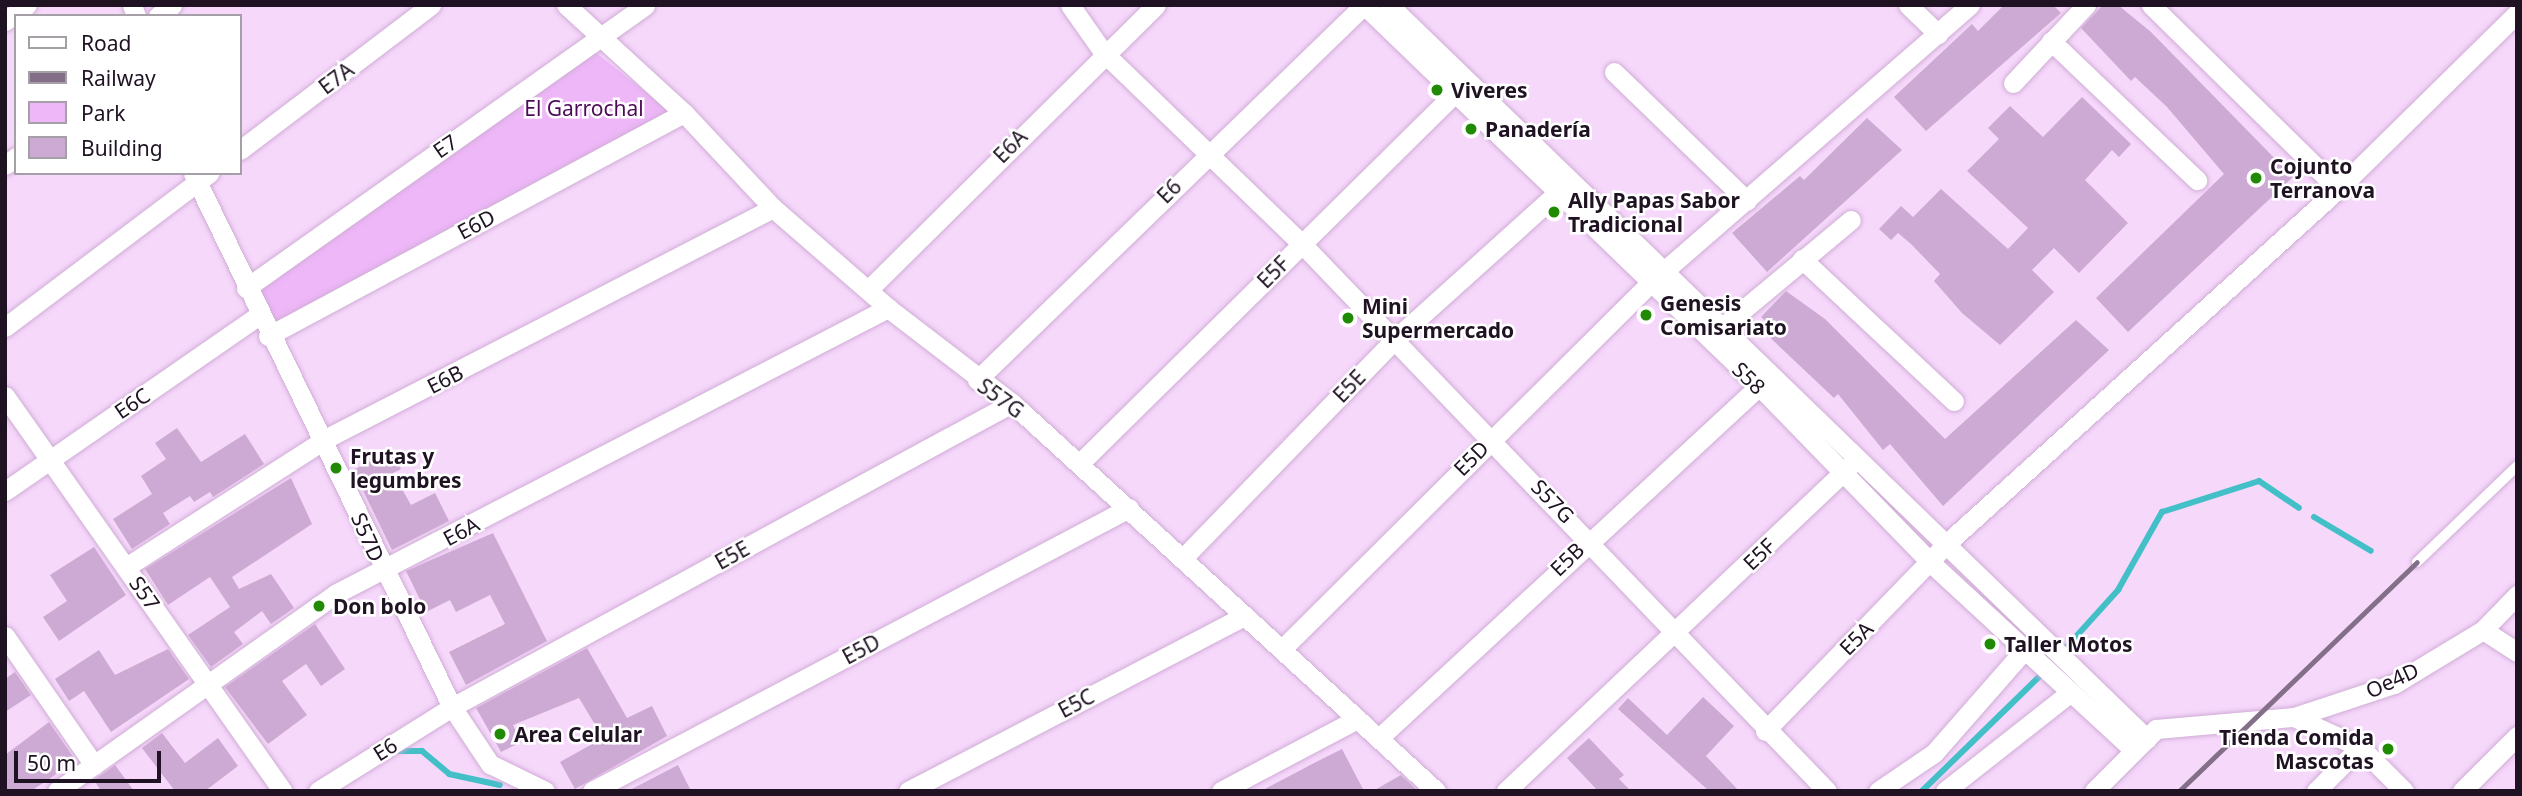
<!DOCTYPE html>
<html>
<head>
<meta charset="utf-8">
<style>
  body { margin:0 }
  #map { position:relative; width:2522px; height:796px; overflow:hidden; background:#f6d8fb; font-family:"Noto Sans",sans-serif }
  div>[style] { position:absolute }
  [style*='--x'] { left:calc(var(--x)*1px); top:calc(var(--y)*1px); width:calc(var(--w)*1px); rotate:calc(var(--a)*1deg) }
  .green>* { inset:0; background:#eeb7f8 }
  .stream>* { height:6px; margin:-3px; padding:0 3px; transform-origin:3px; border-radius:3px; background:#43bfc7 }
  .building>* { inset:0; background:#cdaad3 }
  .roads { filter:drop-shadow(0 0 2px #d0add6) drop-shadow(0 0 2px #d0add6) }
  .lane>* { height:10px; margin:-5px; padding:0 5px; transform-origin:5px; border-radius:5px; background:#fff }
  .street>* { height:19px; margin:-9.5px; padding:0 9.5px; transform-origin:9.5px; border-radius:9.5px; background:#fff }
  .rail>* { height:5px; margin:-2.5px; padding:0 2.5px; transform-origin:2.5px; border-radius:2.5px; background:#846f88 }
  .dots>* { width:19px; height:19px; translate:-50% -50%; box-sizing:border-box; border:4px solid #fff; border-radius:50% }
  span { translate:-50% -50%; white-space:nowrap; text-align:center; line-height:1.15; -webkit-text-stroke:5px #fff; paint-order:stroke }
  .street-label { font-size:21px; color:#1f1222 }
  .poi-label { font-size:21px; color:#1f1222; font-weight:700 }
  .left { translate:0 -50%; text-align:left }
  .right { translate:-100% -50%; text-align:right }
  .park-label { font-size:21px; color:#4e0959 }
  .frame { position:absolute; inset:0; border:7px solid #1f1222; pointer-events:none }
  .legend { position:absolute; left:14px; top:14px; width:228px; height:161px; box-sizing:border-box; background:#fff; border:2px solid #a5a0a7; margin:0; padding:9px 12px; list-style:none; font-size:21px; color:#1f1222 }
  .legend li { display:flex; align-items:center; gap:14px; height:35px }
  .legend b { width:35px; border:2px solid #a5a0a7 }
  .scale { position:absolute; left:14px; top:751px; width:147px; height:32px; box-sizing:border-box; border:4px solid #1f1222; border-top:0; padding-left:9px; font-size:21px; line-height:24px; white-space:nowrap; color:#1f1222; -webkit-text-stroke:5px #fff; paint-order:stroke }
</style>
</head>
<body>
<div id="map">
  <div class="green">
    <div style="clip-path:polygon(585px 44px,677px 117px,268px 334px,250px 289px)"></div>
  </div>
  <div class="stream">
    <div style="--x:2314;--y:517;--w:66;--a:30.8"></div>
    <div style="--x:2062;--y:652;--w:84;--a:-47.9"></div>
    <div style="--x:2118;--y:590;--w:90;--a:-60.6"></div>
    <div style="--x:2162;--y:512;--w:102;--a:-17.7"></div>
    <div style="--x:2259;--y:481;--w:48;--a:34"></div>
    <div style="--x:395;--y:751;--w:27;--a:0"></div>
    <div style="--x:422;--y:751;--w:35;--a:40"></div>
    <div style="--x:449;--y:774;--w:52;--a:12.2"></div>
    <div style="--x:1922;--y:791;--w:170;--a:-44.3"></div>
  </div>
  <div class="building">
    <div style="clip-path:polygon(2004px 5px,2053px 5px,2061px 13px,1926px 131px,1894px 97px,1972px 24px,1978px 31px)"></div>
    <div style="clip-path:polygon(2103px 5px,2118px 5px,2151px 32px,2293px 177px,2128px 332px,2096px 298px,2224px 174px,2167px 107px,2135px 77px,2131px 81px,2081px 28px)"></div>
    <div style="clip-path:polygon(2082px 97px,2131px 144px,2119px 157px,2112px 150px,2085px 180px,2128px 223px,2079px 273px,2054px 248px,2032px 270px,2054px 292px,2000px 345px,1962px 313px,1934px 281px,1940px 274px,1911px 244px,1898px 233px,1891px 240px,1879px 229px,1901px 206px,1913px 217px,1941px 189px,2008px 249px,2028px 228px,1967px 171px,1999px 139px,1988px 128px,2010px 106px,2043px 137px)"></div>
    <div style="clip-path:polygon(1867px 118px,1902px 150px,1767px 272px,1732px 233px,1800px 176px,1804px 180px)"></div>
    <div style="clip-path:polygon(1786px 291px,1825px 319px,1945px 439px,2076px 320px,2109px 350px,1943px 506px,1890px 444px,1883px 450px,1838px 394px,1834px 398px,1763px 331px,1769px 324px,1761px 317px)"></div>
    <div style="clip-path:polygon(177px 428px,201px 462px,245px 434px,264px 464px,213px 497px,210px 492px,194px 502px,190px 496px,163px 513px,170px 524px,132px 549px,113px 519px,152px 494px,141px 476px,166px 459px,155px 443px)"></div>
    <div style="clip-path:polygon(384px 454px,394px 455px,401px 469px,393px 473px,411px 505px,435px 493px,449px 521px,392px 550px,353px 470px)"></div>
    <div style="clip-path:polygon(291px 478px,312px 524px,232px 577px,239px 589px,271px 574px,294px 608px,271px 624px,262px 611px,234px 632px,243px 644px,211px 667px,188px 635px,230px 607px,210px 577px,168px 605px,145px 569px)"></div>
    <div style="clip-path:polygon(493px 533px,547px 641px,466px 685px,449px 652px,505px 624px,490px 595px,456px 612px,450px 600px,426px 612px,406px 571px)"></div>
    <div style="clip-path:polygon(94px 547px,126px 595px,59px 641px,43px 617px,67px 601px,50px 575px)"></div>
    <div style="clip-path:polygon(315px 624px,345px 669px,321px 686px,306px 664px,282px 681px,307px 715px,268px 744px,225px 687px)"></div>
    <div style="clip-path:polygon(587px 648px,627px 718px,652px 706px,667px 736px,575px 789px,560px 762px,603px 738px,579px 698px,513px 725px,521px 742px,501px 752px,476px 708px)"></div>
    <div style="clip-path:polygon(168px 649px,189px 679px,111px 732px,84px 691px,69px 701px,55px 679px,99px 650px,115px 675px)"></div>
    <div style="clip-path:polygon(15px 672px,31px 695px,5px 712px,5px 679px)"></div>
    <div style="clip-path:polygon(1703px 697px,1734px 726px,1706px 756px,1739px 791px,1709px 791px,1618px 709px,1628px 698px,1667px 735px)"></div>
    <div style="clip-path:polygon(49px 722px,76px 761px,31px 791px,5px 791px,5px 755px)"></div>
    <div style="clip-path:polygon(162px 733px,185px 763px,218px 738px,238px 766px,205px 791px,175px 791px,142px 748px)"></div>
    <div style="clip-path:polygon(1589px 738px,1624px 775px,1619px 779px,1631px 791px,1598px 791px,1567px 758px)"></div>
    <div style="clip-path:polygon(1342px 749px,1364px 791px,1261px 791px,1316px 762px)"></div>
    <div style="clip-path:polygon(115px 765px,134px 791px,101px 791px,94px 780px)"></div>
    <div style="clip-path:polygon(678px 765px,691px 791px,628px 791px)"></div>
    <div style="clip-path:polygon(1401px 775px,1418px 791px,1373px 791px)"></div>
  </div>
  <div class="roads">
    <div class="lane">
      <div style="--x:2417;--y:562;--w:139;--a:-43.8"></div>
    </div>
    <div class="street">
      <div style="--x:132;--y:5;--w:12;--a:70"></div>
      <div style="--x:566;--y:5;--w:160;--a:42.5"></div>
      <div style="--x:684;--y:113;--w:130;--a:46.9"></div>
      <div style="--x:773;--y:208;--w:152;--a:41"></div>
      <div style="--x:888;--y:308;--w:156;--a:37.5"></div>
      <div style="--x:1012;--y:403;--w:575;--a:42.46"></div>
      <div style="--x:1070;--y:5;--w:57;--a:54.9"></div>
      <div style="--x:1103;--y:52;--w:277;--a:44"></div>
      <div style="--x:1302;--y:244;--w:758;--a:46.18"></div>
      <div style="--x:1364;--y:5;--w:549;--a:43.97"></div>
      <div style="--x:1759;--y:386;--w:247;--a:45.8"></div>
      <div style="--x:1931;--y:563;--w:276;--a:42.7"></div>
      <div style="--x:1389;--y:5;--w:1055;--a:44.08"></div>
      <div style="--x:1908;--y:5;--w:42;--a:44"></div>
      <div style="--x:2151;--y:5;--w:262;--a:44.5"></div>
      <div style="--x:158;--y:16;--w:18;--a:-38"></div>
      <div style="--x:5;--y:21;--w:27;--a:-36"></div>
      <div style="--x:2051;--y:41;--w:202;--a:43.6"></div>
      <div style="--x:1614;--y:72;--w:185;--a:44.1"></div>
      <div style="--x:2013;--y:83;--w:107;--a:-46.9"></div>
      <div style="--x:240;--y:150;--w:240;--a:-37.2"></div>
      <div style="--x:5;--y:165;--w:14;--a:-36"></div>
      <div style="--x:193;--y:173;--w:593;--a:64.13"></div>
      <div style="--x:452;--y:707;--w:69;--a:56.3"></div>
      <div style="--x:490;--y:764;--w:61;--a:26.1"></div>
      <div style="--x:1802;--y:259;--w:208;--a:43.1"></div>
      <div style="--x:246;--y:288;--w:489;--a:-35.3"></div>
      <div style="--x:868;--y:290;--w:405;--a:-44.7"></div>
      <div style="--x:5;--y:327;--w:256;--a:-37"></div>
      <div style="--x:1714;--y:334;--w:178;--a:-39.8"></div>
      <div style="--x:268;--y:336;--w:472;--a:-28.2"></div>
      <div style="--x:977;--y:380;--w:539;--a:-44.1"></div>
      <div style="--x:5;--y:396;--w:483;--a:54.9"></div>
      <div style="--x:1080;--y:463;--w:538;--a:-44.62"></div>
      <div style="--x:5;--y:491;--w:308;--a:-34.7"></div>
      <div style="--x:1182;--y:559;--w:305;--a:-45.9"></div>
      <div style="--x:1394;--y:340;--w:217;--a:-42"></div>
      <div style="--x:126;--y:567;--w:237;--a:-32.7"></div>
      <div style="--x:325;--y:439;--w:504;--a:-27.28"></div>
      <div style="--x:2483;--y:630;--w:40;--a:32.9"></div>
      <div style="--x:5;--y:636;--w:157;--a:55.4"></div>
      <div style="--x:1283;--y:648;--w:516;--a:-44.84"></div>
      <div style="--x:1649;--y:284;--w:425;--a:-41"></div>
      <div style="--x:2294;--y:717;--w:105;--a:-18.3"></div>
      <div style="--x:2394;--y:684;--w:104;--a:-31.2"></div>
      <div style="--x:2483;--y:630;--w:49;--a:-45.8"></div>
      <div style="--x:1765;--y:731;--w:260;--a:-45.9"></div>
      <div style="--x:1946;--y:544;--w:529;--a:-42.16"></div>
      <div style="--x:2338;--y:189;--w:251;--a:-44.5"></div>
      <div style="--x:1380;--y:737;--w:517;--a:-42.8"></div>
      <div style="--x:57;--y:791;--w:341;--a:-35.3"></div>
      <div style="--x:335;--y:594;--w:623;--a:-27.35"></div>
      <div style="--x:318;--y:791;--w:158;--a:-32.1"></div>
      <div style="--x:452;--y:707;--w:637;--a:-28.5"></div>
      <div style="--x:592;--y:791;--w:607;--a:-27.79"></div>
      <div style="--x:908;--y:791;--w:379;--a:-27.5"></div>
      <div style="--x:1221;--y:791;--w:154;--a:-27.9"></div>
      <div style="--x:1506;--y:791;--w:472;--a:-43.4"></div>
      <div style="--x:1878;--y:791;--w:68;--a:-34.2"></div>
      <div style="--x:1934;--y:753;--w:138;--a:-48.8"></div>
      <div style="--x:1945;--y:791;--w:160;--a:-38.2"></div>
      <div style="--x:2094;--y:791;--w:88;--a:-45"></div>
      <div style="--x:2156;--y:729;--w:139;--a:-5"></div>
      <div style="--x:2294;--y:717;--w:72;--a:24.4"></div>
      <div style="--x:2360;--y:747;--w:62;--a:45"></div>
      <div style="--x:2316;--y:791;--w:62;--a:-45"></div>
      <div style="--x:2462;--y:791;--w:78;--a:-45"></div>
    </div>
  </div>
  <div class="rail">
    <div style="--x:2179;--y:791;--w:330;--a:-43.9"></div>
  </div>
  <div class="dots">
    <div style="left:1437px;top:90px;background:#208a05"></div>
    <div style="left:1471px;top:129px;background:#208a05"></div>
    <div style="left:2256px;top:178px;background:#208a05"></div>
    <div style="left:1554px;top:212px;background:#208a05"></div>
    <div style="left:1646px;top:315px;background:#208a05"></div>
    <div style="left:1348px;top:318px;background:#208a05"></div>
    <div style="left:336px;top:468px;background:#208a05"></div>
    <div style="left:319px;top:606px;background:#208a05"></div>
    <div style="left:1990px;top:644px;background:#208a05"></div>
    <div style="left:500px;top:734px;background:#208a05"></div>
    <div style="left:2388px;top:749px;background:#208a05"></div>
  </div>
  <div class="street-label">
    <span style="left:336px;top:78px;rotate:-37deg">E7A</span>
    <span style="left:445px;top:146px;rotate:-35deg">E7</span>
    <span style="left:1010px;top:146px;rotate:-45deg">E6A</span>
    <span style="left:1169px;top:191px;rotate:-45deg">E6</span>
    <span style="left:476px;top:224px;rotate:-28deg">E6D</span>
    <span style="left:1273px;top:272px;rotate:-45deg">E5F</span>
    <span style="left:1749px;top:378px;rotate:44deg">S58</span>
    <span style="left:445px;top:379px;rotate:-27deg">E6B</span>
    <span style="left:1349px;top:386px;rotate:-46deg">E5E</span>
    <span style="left:1001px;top:398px;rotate:36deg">S57G</span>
    <span style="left:132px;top:403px;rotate:-34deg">E6C</span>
    <span style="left:1471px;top:458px;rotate:-45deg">E5D</span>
    <span style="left:1553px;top:501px;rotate:46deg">S57G</span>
    <span style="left:461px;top:531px;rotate:-28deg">E6A</span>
    <span style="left:368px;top:537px;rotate:66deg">S57D</span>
    <span style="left:1759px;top:554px;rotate:-44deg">E5F</span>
    <span style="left:732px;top:555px;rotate:-29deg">E5E</span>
    <span style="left:1567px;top:559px;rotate:-44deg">E5B</span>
    <span style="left:145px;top:593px;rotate:55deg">S57</span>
    <span style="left:1856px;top:638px;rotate:-45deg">E5A</span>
    <span style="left:861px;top:649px;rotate:-28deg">E5D</span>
    <span style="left:2392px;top:680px;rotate:-25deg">Oe4D</span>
    <span style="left:1076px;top:703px;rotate:-28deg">E5C</span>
    <span style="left:385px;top:749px;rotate:-32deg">E6</span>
  </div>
  <div class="poi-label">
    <span class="left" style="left:1451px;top:90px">Viveres</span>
    <span class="left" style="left:1485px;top:129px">Panadería</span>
    <span class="left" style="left:2270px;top:178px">Cojunto<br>Terranova</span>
    <span class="left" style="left:1568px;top:212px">Ally Papas Sabor<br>Tradicional</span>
    <span class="left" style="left:1660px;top:315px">Genesis<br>Comisariato</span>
    <span class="left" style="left:1362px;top:318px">Mini<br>Supermercado</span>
    <span class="left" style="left:350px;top:468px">Frutas y<br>legumbres</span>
    <span class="left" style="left:333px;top:606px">Don bolo</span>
    <span class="left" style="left:2004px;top:644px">Taller Motos</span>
    <span class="left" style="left:514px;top:734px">Area Celular</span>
    <span class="right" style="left:2374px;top:749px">Tienda Comida<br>Mascotas</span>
  </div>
  <div class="park-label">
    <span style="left:584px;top:108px">El Garrochal</span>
  </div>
  <div class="frame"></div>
  <ul class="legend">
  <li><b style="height:9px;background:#fff"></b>Road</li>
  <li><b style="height:9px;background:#846f88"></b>Railway</li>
  <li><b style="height:19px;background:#eeb7f8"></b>Park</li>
  <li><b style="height:19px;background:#cdaad3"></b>Building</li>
  </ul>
  <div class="scale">50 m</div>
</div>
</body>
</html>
